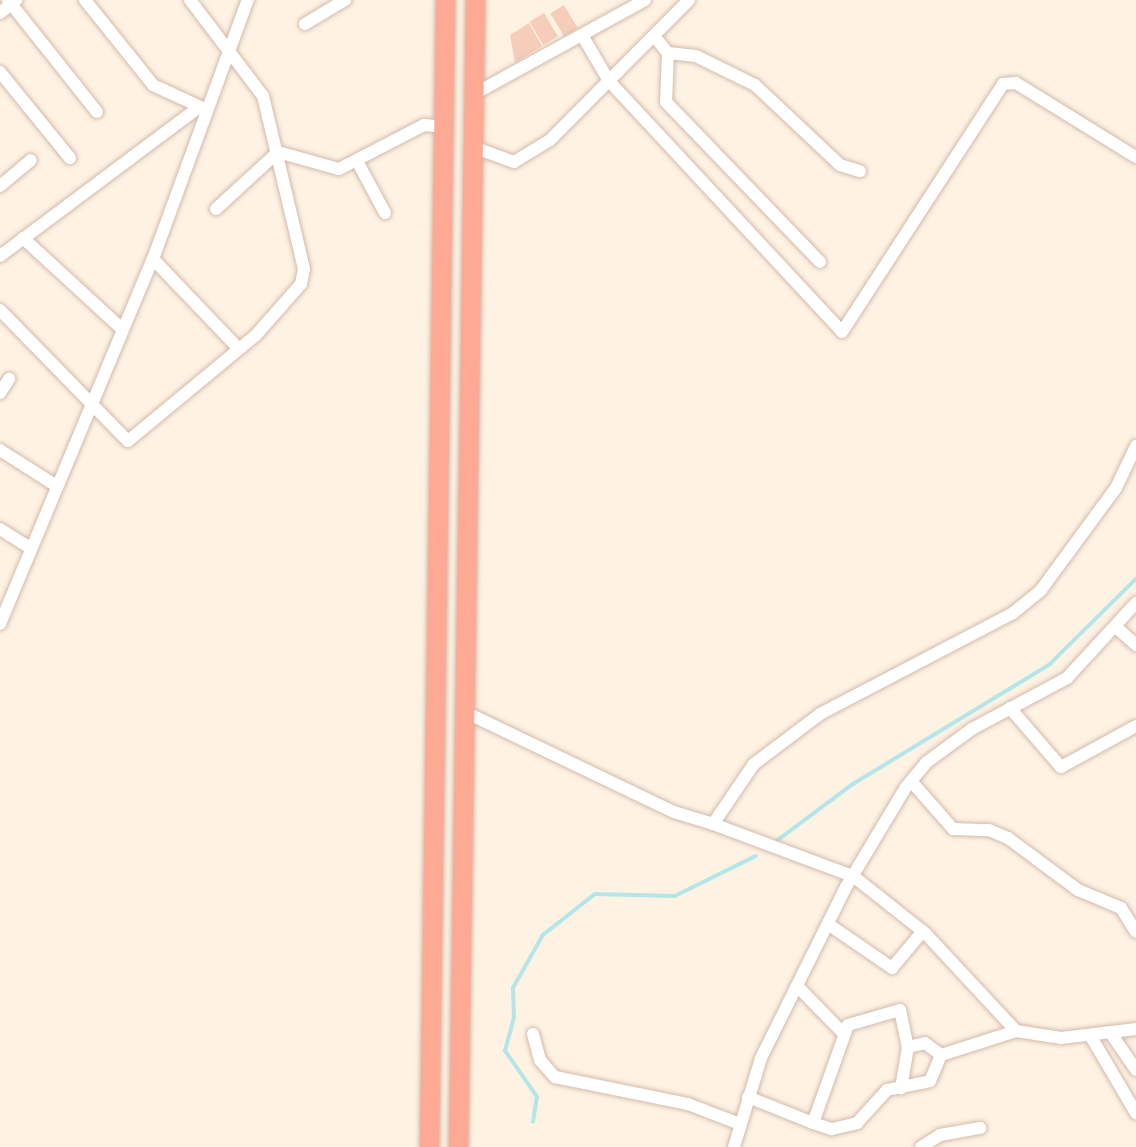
<!DOCTYPE html>
<html>
<head>
<meta charset="utf-8">
<style>
  body { margin:0 }
  #map { position:relative; width:1136px; height:1147px; overflow:hidden; background:#fef2e3; font-family:Inter,sans-serif }
  div>[style] { position:absolute }
  [style*='--x'] { left:calc(var(--x)*1px); top:calc(var(--y)*1px); width:calc(var(--w)*1px); rotate:calc(var(--a)*1deg) }
  .stream>* { height:3.5px; margin:-1.75px; padding:0 1.75px; transform-origin:1.75px; border-radius:1.75px; background:#b5e5e9 }
  .building>* { inset:0; background:#f6cdb8; transform-origin:0 0 }
  .roads { filter:drop-shadow(0 0 2px #d2baaa) drop-shadow(0 0 2px #d2baaa) }
  .minor>* { height:12px; margin:-6px; padding:0 6px; transform-origin:6px; border-radius:6px; background:#fff }
  .highway>* { height:19px; margin:-9.5px; padding:0 9.5px; transform-origin:9.5px; border-radius:9.5px; background:#fea994 }
  span { translate:-50% -50%; white-space:nowrap; text-align:center; line-height:1.15; -webkit-text-stroke:5px #fff6eb; paint-order:stroke }
</style>
</head>
<body>
<div id="map">
  <div class="stream">
    <div style="--x:774;--y:843;--w:99;--a:-36.8"></div>
    <div style="--x:853;--y:784;--w:231;--a:-31.3"></div>
    <div style="--x:1050;--y:664;--w:121;--a:-44.7"></div>
    <div style="--x:533;--y:1122;--w:25;--a:-81"></div>
    <div style="--x:537;--y:1097;--w:56;--a:-124.8"></div>
    <div style="--x:505;--y:1051;--w:35;--a:-75"></div>
    <div style="--x:514;--y:1017;--w:29;--a:-92"></div>
    <div style="--x:513;--y:988;--w:61;--a:-60.5"></div>
    <div style="--x:543;--y:935;--w:66;--a:-38.3"></div>
    <div style="--x:595;--y:894;--w:80;--a:1.4"></div>
    <div style="--x:675;--y:896;--w:90;--a:-26.3"></div>
  </div>
  <div class="building">
    <div style="left:564px;top:5px;width:27px;height:16px;rotate:59deg"></div>
    <div style="left:544px;top:13px;width:27px;height:17px;rotate:59deg"></div>
    <div style="clip-path:polygon(529px 23px,542px 46px,515px 63px,510px 35px)"></div>
  </div>
  <div class="roads">
    <div class="minor">
      <div style="--x:8;--y:0;--w:143;--a:51.5"></div>
      <div style="--x:85;--y:0;--w:109;--a:51.3"></div>
      <div style="--x:153;--y:85;--w:57;--a:24.8"></div>
      <div style="--x:0;--y:13;--w:21;--a:-39"></div>
      <div style="--x:305;--y:24;--w:47;--a:-31"></div>
      <div style="--x:582;--y:35;--w:53;--a:59.6"></div>
      <div style="--x:609;--y:81;--w:342;--a:47.1"></div>
      <div style="--x:842;--y:332;--w:296;--a:-57"></div>
      <div style="--x:1003;--y:84;--w:13;--a:-4"></div>
      <div style="--x:1016;--y:83;--w:141;--a:31.7"></div>
      <div style="--x:654;--y:36;--w:22;--a:51"></div>
      <div style="--x:668;--y:53;--w:28;--a:6"></div>
      <div style="--x:696;--y:56;--w:66;--a:26.2"></div>
      <div style="--x:755;--y:85;--w:117;--a:43.3"></div>
      <div style="--x:840;--y:165;--w:21;--a:17"></div>
      <div style="--x:668;--y:53;--w:49;--a:92.3"></div>
      <div style="--x:666;--y:102;--w:222;--a:46.1"></div>
      <div style="--x:0;--y:72;--w:111;--a:50.9"></div>
      <div style="--x:474;--y:94;--w:195;--a:-28.8"></div>
      <div style="--x:473;--y:147;--w:44;--a:20.1"></div>
      <div style="--x:514;--y:162;--w:42;--a:-31.4"></div>
      <div style="--x:550;--y:140;--w:197;--a:-45.2"></div>
      <div style="--x:357;--y:161;--w:59;--a:61.7"></div>
      <div style="--x:0;--y:186;--w:40;--a:-40"></div>
      <div style="--x:216;--y:209;--w:84;--a:-42.6"></div>
      <div style="--x:278;--y:152;--w:63;--a:15.6"></div>
      <div style="--x:339;--y:169;--w:96;--a:-27.4"></div>
      <div style="--x:424;--y:125;--w:23;--a:5"></div>
      <div style="--x:23;--y:238;--w:133;--a:42.6"></div>
      <div style="--x:0;--y:256;--w:249;--a:-36.8"></div>
      <div style="--x:153;--y:259;--w:124;--a:46.3"></div>
      <div style="--x:0;--y:310;--w:183;--a:45.7"></div>
      <div style="--x:128;--y:441;--w:166;--a:-39.6"></div>
      <div style="--x:256;--y:335;--w:68;--a:-48.6"></div>
      <div style="--x:301;--y:284;--w:15;--a:-79"></div>
      <div style="--x:304;--y:269;--w:178;--a:-103.3"></div>
      <div style="--x:263;--y:96;--w:121;--a:-127.2"></div>
      <div style="--x:0;--y:393;--w:17;--a:-57"></div>
      <div style="--x:0;--y:450;--w:65;--a:32.5"></div>
      <div style="--x:0;--y:529;--w:36;--a:32"></div>
      <div style="--x:0;--y:624;--w:396;--a:-67.3"></div>
      <div style="--x:153;--y:259;--w:276;--a:-69.9"></div>
      <div style="--x:1116;--y:627;--w:27;--a:42"></div>
      <div style="--x:1010;--y:708;--w:78;--a:49.2"></div>
      <div style="--x:1061;--y:767;--w:85;--a:-28.7"></div>
      <div style="--x:463;--y:711;--w:234;--a:25.6"></div>
      <div style="--x:674;--y:812;--w:41;--a:17.1"></div>
      <div style="--x:713;--y:824;--w:73;--a:-55.7"></div>
      <div style="--x:754;--y:764;--w:83;--a:-37.1"></div>
      <div style="--x:820;--y:714;--w:218;--a:-27.6"></div>
      <div style="--x:1013;--y:613;--w:36;--a:-39"></div>
      <div style="--x:1041;--y:590;--w:127;--a:-53.7"></div>
      <div style="--x:1116;--y:488;--w:47;--a:-64.5"></div>
      <div style="--x:911;--y:781;--w:64;--a:48.8"></div>
      <div style="--x:953;--y:829;--w:36;--a:2"></div>
      <div style="--x:989;--y:830;--w:21;--a:23"></div>
      <div style="--x:1008;--y:838;--w:87;--a:36.6"></div>
      <div style="--x:1078;--y:890;--w:47;--a:22.7"></div>
      <div style="--x:1121;--y:908;--w:28;--a:58"></div>
      <div style="--x:713;--y:824;--w:149;--a:20.4"></div>
      <div style="--x:853;--y:876;--w:92;--a:38.4"></div>
      <div style="--x:925;--y:933;--w:134;--a:47.1"></div>
      <div style="--x:1016;--y:1031;--w:46;--a:8.8"></div>
      <div style="--x:1061;--y:1038;--w:76;--a:-6.8"></div>
      <div style="--x:828;--y:924;--w:78;--a:34.5"></div>
      <div style="--x:892;--y:968;--w:48;--a:-50"></div>
      <div style="--x:797;--y:986;--w:67;--a:45.6"></div>
      <div style="--x:1110;--y:1032;--w:46;--a:55.6"></div>
      <div style="--x:533;--y:1034;--w:27;--a:75"></div>
      <div style="--x:540;--y:1060;--w:23;--a:49"></div>
      <div style="--x:555;--y:1077;--w:136;--a:11.5"></div>
      <div style="--x:688;--y:1104;--w:56;--a:21"></div>
      <div style="--x:1090;--y:1035;--w:91;--a:59.5"></div>
      <div style="--x:908;--y:1047;--w:17;--a:-13"></div>
      <div style="--x:925;--y:1043;--w:20;--a:37"></div>
      <div style="--x:941;--y:1055;--w:79;--a:-17.7"></div>
      <div style="--x:748;--y:1097;--w:70;--a:21.8"></div>
      <div style="--x:813;--y:1123;--w:104;--a:-70.3"></div>
      <div style="--x:848;--y:1025;--w:54;--a:-16.1"></div>
      <div style="--x:900;--y:1010;--w:38;--a:78"></div>
      <div style="--x:908;--y:1047;--w:42;--a:99.7"></div>
      <div style="--x:813;--y:1123;--w:20;--a:18"></div>
      <div style="--x:832;--y:1129;--w:26;--a:-13"></div>
      <div style="--x:857;--y:1123;--w:45;--a:-47.7"></div>
      <div style="--x:887;--y:1090;--w:44;--a:-11.8"></div>
      <div style="--x:930;--y:1081;--w:28;--a:-67"></div>
      <div style="--x:734;--y:1147;--w:93;--a:-73.1"></div>
      <div style="--x:761;--y:1058;--w:191;--a:-63.6"></div>
      <div style="--x:846;--y:887;--w:117;--a:-59"></div>
      <div style="--x:906;--y:787;--w:33;--a:-50"></div>
      <div style="--x:927;--y:762;--w:56;--a:-36.3"></div>
      <div style="--x:972;--y:729;--w:108;--a:-28.2"></div>
      <div style="--x:1067;--y:678;--w:102;--a:-47.4"></div>
      <div style="--x:921;--y:1147;--w:22;--a:-32"></div>
      <div style="--x:940;--y:1135;--w:41;--a:-9.9"></div>
    </div>
    <div class="highway">
      <div style="--x:429;--y:1147;--w:1147;--a:-89.2"></div>
      <div style="--x:458;--y:1147;--w:1147;--a:-89.15"></div>
    </div>
  </div>
</div>
</body>
</html>
